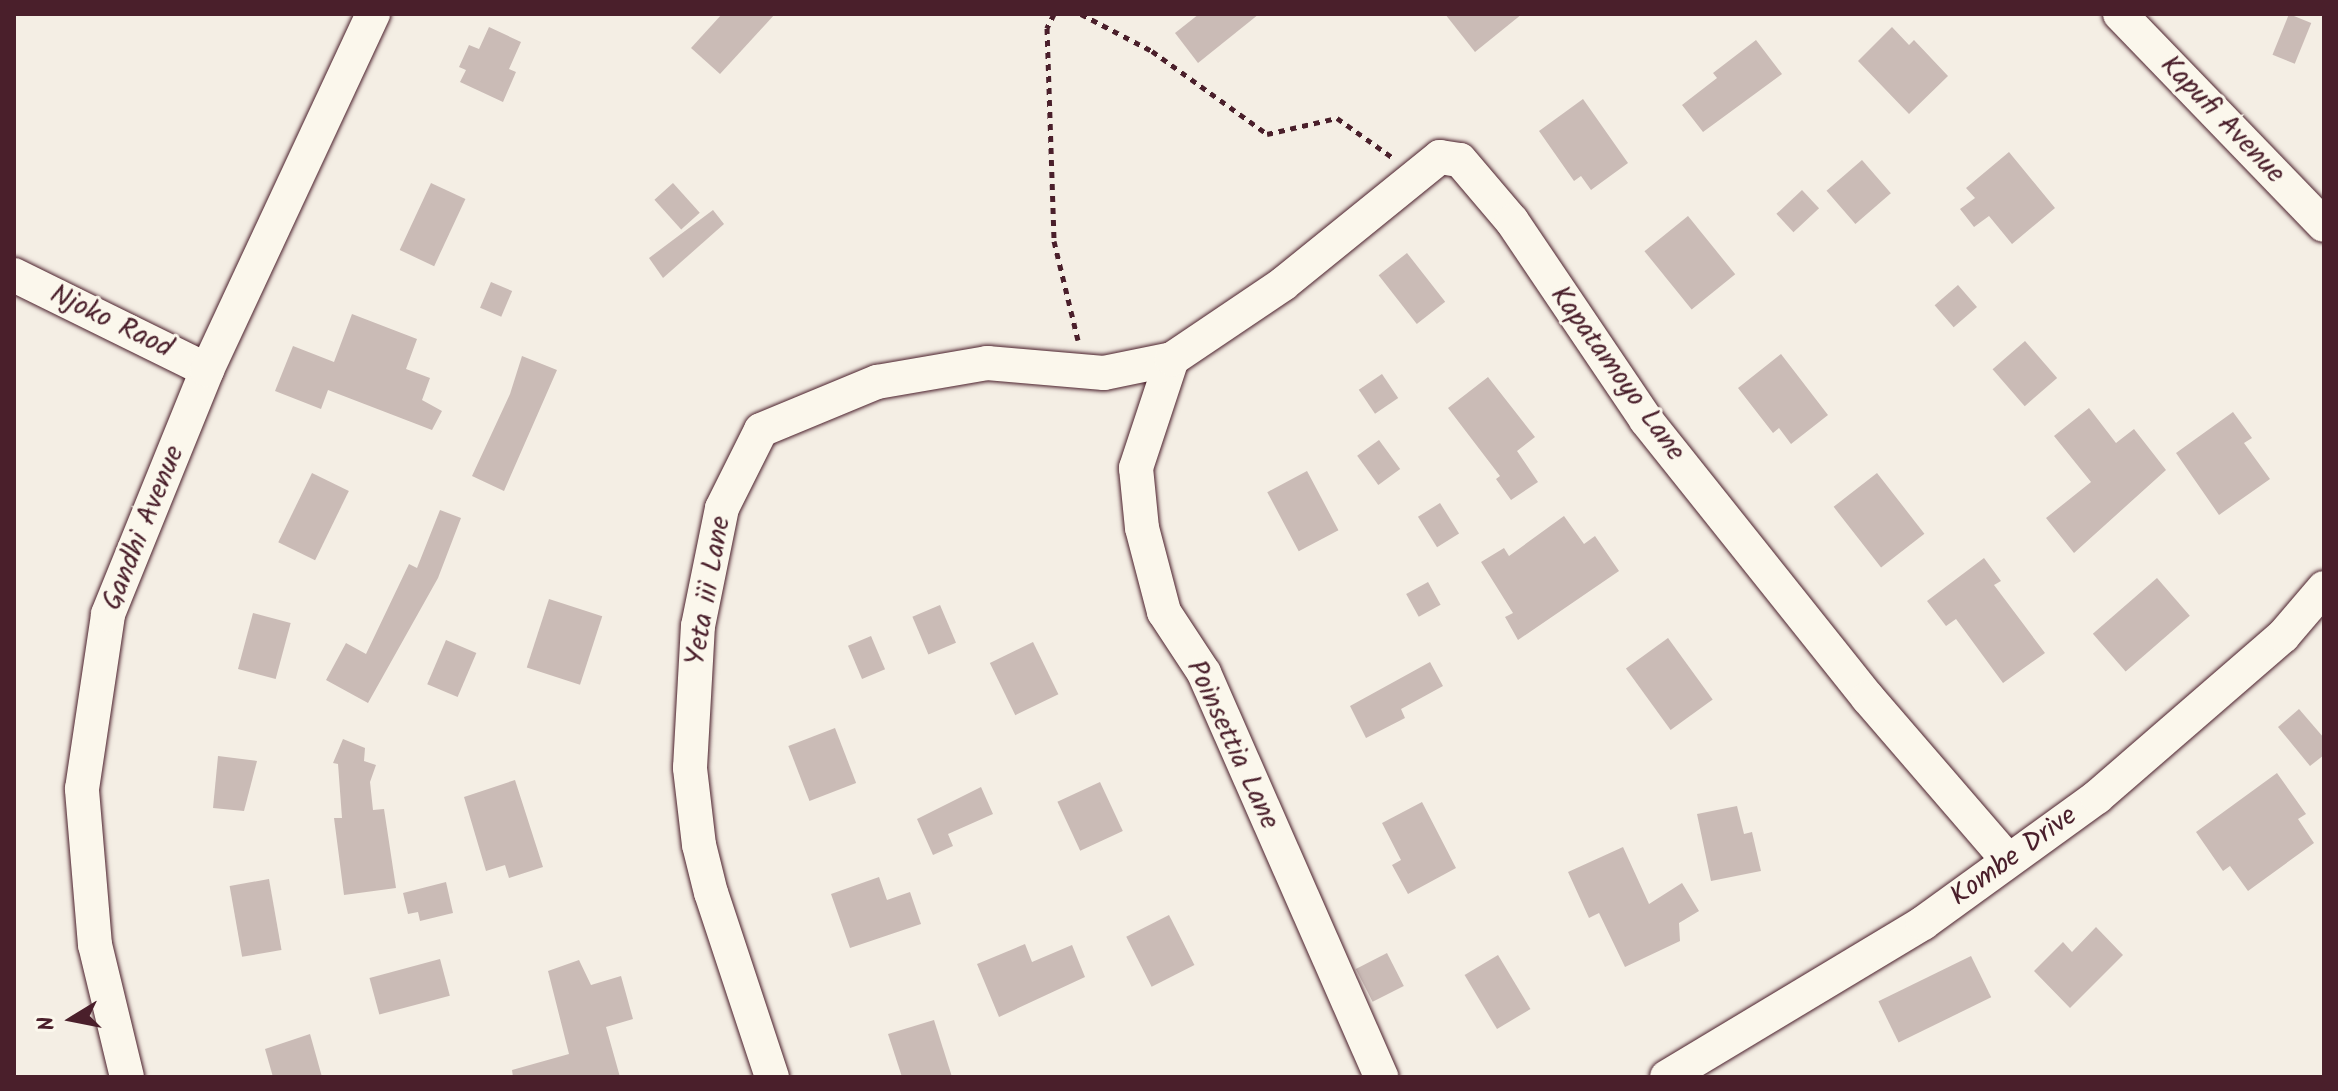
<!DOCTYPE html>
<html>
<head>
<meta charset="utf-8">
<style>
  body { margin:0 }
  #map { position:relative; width:2338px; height:1091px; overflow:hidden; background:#f4eee4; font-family:Kalam,sans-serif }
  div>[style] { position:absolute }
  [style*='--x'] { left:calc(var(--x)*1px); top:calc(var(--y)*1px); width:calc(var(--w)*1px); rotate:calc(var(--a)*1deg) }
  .building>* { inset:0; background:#cabbb6; transform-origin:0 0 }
  .path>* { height:5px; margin-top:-2.5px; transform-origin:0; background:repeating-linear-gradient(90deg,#4a1f2b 0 6px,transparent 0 12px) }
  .roads { filter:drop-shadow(0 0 2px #4a1f2b) drop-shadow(0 0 2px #4a1f2b) }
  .minor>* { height:34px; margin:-17px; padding:0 17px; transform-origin:17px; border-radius:17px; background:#fbf7ec }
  span { translate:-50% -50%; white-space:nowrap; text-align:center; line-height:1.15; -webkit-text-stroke:6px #fbf7ec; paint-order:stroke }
  .street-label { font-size:28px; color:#4a1f2b }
  .frame { position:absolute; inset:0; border:16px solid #4a1f2b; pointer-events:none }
  .north { position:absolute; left:32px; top:979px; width:80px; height:80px; -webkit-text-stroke:6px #fbf7ec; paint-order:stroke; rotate:260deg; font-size:22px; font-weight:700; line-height:32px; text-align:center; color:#4a1f2b }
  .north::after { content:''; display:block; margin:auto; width:28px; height:36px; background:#4a1f2b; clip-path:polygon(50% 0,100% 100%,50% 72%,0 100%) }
</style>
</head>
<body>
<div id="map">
  <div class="building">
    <div style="clip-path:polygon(722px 14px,775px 14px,720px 74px,691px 48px)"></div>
    <div style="clip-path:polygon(1199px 14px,1259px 14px,1198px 63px,1175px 33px)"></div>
    <div style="clip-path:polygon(1445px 14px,1522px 14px,1475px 52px)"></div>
    <div style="left:2289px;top:14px;width:24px;height:44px;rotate:22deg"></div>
    <div style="clip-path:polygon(489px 27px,521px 42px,509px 69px,516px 72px,503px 102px,460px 82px,466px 70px,459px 67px,469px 45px,479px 49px)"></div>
    <div style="clip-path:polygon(1892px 27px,1909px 45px,1914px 40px,1948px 76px,1909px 114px,1858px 61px)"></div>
    <div style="clip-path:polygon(1756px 40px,1782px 74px,1703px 132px,1682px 105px,1717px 78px,1713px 73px)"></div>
    <div style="clip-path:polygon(1583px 99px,1628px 163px,1591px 190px,1581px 176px,1574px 181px,1539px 131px)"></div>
    <div style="clip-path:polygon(2009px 152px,2055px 208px,2012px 244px,1989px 216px,1974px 227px,1960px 209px,1975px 198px,1966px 188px)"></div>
    <div style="left:1862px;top:160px;width:44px;height:47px;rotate:49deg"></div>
    <div style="left:431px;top:183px;width:38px;height:74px;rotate:25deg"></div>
    <div style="left:673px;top:183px;width:40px;height:25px;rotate:48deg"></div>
    <div style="left:1802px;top:190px;width:25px;height:35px;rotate:47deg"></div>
    <div style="clip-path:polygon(713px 210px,724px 224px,663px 278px,649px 258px)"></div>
    <div style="left:1688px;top:216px;width:75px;height:56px;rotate:51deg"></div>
    <div style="left:1407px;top:253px;width:62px;height:36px;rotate:52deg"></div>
    <div style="left:491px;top:282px;width:23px;height:28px;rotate:23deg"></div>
    <div style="left:1958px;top:285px;width:29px;height:31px;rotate:49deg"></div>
    <div style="clip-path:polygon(352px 314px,417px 339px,406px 369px,430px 378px,422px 400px,442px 411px,432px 430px,328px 390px,321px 409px,275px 391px,293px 346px,334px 362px)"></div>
    <div style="left:2025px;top:341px;width:49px;height:43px;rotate:49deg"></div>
    <div style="clip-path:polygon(1781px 354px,1828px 415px,1791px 444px,1779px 428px,1773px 433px,1738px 388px)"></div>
    <div style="clip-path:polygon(522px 356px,557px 370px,504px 491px,472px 476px,510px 394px)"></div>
    <div style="left:1382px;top:374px;width:29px;height:28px;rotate:56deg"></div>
    <div style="clip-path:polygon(1488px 377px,1535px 437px,1517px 451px,1538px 482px,1511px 500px,1496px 479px,1500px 476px,1448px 408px)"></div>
    <div style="clip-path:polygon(2089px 408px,2116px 443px,2134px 429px,2166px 470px,2074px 553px,2046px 518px,2091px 482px,2054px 436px)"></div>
    <div style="clip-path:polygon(2233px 412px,2252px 438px,2244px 443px,2270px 479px,2219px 515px,2176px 453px)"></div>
    <div style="left:1379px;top:440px;width:36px;height:27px;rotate:54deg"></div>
    <div style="left:1307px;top:471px;width:67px;height:45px;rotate:62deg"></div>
    <div style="left:312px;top:473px;width:41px;height:77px;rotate:26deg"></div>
    <div style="left:1877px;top:473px;width:77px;height:55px;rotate:52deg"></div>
    <div style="left:1440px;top:503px;width:36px;height:26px;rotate:58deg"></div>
    <div style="clip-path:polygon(440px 510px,461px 518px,438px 578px,368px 703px,326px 680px,346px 643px,366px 654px,409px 564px,417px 568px)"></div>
    <div style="clip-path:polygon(1564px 516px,1584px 544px,1595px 536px,1619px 571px,1518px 640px,1505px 617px,1513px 613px,1481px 562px,1504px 548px,1509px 556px)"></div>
    <div style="clip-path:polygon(1984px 558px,2001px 581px,1994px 585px,2045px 653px,2003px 683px,1956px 619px,1946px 626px,1927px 601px)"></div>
    <div style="left:2157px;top:578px;width:50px;height:85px;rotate:49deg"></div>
    <div style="left:1428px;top:582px;width:26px;height:25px;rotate:61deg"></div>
    <div style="left:549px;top:599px;width:56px;height:72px;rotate:18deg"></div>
    <div style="left:940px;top:605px;width:41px;height:30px;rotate:67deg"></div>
    <div style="left:253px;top:613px;width:39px;height:58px;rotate:15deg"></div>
    <div style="left:871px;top:636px;width:36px;height:25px;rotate:67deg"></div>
    <div style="left:1668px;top:638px;width:76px;height:52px;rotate:54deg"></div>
    <div style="left:446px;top:640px;width:33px;height:48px;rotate:23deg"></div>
    <div style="left:1033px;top:642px;width:58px;height:48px;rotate:64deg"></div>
    <div style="clip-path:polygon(1430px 662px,1443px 686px,1401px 709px,1405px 718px,1366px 738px,1350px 706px)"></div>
    <div style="clip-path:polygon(2299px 709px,2324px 738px,2324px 755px,2310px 766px,2278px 727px)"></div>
    <div style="left:835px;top:728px;width:59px;height:50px;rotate:69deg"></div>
    <div style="clip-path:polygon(343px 739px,365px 748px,364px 761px,376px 765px,370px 782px,373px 810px,384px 809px,396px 888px,344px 895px,334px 818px,342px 818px,338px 764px,333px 763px)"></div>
    <div style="clip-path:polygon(218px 756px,257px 761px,244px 811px,213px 808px)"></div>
    <div style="clip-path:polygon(2277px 773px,2306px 814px,2298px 819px,2314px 843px,2248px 891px,2230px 866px,2223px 871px,2196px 832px)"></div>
    <div style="clip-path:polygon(515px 780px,543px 867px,509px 878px,505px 865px,486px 871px,464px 797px)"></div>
    <div style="left:1100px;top:782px;width:54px;height:47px;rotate:65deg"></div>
    <div style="clip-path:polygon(981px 787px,993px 814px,948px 834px,953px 846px,933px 855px,917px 819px)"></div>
    <div style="clip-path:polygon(1422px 802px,1456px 868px,1408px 894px,1392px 865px,1401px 860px,1382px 823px)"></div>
    <div style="clip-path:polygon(1737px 806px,1744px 834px,1752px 832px,1761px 871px,1711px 881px,1697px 814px)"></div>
    <div style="clip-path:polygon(1623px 847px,1649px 904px,1682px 883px,1699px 911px,1679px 923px,1680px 941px,1625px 967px,1599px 913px,1589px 918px,1568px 872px)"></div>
    <div style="clip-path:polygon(879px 877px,887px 900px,910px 892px,921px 924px,850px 948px,831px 894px)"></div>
    <div style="left:269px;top:879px;width:72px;height:40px;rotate:80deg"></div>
    <div style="clip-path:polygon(446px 882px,453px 913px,420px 921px,418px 912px,408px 914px,403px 893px)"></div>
    <div style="left:1169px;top:915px;width:56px;height:48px;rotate:63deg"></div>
    <div style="clip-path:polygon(2096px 927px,2123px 955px,2070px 1008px,2034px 971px,2063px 942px,2072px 952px)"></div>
    <div style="clip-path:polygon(1025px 944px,1032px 962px,1072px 945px,1085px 977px,999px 1017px,977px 964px)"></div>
    <div style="left:1387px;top:953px;width:37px;height:35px;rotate:63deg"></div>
    <div style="left:1498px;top:955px;width:63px;height:39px;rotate:59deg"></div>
    <div style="left:1971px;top:956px;width:46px;height:103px;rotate:64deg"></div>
    <div style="left:440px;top:959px;width:38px;height:73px;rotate:75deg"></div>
    <div style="clip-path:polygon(579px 960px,591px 985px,621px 976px,633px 1019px,606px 1027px,620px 1077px,513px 1077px,512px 1070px,569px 1054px,548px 971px)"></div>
    <div style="clip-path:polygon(934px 1020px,952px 1077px,902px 1077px,888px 1034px)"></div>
    <div style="clip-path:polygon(310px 1034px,322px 1077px,273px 1077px,265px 1049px)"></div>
  </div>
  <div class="path">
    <div style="--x:1054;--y:14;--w:16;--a:117"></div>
    <div style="--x:1047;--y:28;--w:213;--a:88.1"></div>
    <div style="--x:1054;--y:241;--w:102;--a:76.4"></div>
    <div style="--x:1081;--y:14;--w:80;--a:27.5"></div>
    <div style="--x:1152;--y:51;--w:142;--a:35.8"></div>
    <div style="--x:1267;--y:134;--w:72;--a:-12.9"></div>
    <div style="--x:1337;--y:118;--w:69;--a:35.5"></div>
  </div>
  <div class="roads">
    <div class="minor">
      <div style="--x:2120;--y:14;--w:293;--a:46"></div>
      <div style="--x:14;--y:275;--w:215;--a:26.2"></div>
      <div style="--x:1172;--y:359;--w:115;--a:108.3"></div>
      <div style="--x:1136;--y:468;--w:60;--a:84.3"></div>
      <div style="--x:1142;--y:528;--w:87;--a:75.3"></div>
      <div style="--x:1164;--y:612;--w:73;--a:56.7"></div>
      <div style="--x:1204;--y:673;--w:441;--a:66.3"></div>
      <div style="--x:127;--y:1077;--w:136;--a:-103.6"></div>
      <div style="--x:95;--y:945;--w:157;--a:-94.8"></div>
      <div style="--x:82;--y:789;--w:177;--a:-81.5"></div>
      <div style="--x:108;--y:614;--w:263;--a:-67.9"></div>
      <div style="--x:207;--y:370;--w:393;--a:-65"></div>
      <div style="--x:772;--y:1077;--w:194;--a:-108.3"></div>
      <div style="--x:711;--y:893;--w:49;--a:-104"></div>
      <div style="--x:699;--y:845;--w:78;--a:-96.7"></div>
      <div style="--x:690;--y:768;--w:142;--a:-86.8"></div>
      <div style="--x:698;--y:626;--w:120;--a:-78.5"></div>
      <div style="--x:722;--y:508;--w:87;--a:-63.4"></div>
      <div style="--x:761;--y:430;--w:126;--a:-22.5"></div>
      <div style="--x:877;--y:382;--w:112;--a:-9.8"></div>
      <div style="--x:987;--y:363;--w:117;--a:4.9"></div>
      <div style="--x:1104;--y:373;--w:69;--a:-11.6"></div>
      <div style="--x:1172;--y:359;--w:134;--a:-34"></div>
      <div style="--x:1283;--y:284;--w:202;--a:-39"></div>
      <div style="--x:1440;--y:157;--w:20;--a:9"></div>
      <div style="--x:1460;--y:160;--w:80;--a:49.6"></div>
      <div style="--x:1512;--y:221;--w:240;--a:56"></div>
      <div style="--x:1646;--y:420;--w:356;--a:51.4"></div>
      <div style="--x:1868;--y:698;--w:213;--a:49.2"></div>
      <div style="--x:1667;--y:1077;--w:299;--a:-31"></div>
      <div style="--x:1923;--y:923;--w:215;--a:-35.9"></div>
      <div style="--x:2097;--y:797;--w:246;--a:-40.9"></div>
      <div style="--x:2283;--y:636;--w:63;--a:-49.5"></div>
    </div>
  </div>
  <div class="street-label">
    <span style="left:2222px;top:120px;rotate:46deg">Kapufi Avenue</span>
    <span style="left:111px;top:322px;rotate:26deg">Njoko Raod</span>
    <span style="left:1617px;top:374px;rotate:54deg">Kapatamoyo Lane</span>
    <span style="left:144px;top:528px;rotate:-68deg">Gandhi Avenue</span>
    <span style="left:709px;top:591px;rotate:-80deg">Yeta iii Lane</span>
    <span style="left:1232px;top:745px;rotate:65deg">Poinsettia Lane</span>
    <span style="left:2014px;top:857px;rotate:-36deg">Kombe Drive</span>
  </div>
  <div class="frame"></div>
  <div class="north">N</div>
</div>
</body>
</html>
